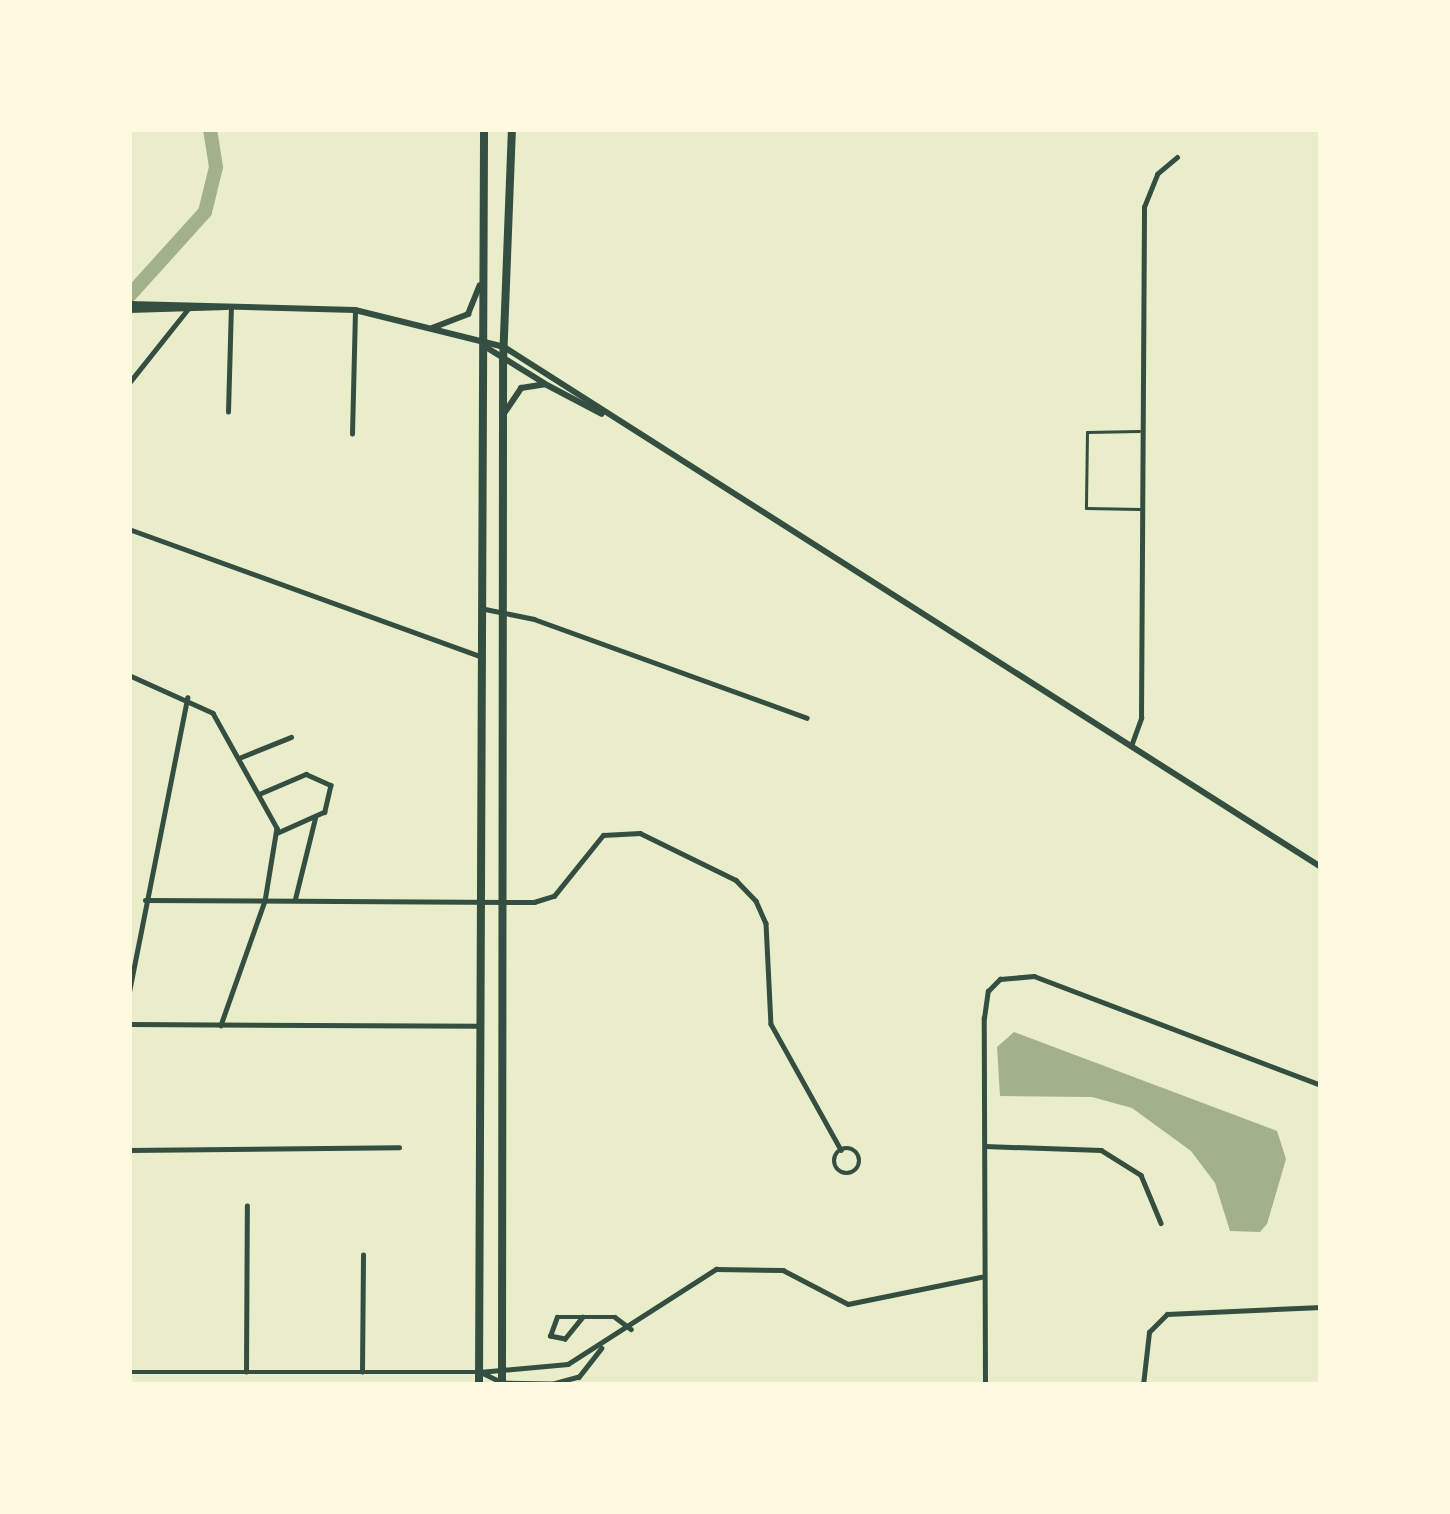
<!DOCTYPE html>
<html>
<head>
<meta charset="utf-8">
<style>
  body { margin:0 }
  #map { position:relative; width:1450px; height:1514px; overflow:hidden; background:#e9edc9; font-family:"Open Sans",sans-serif }
  div>[style] { position:absolute }
  [style*='--x'] { left:calc(var(--x)*1px); top:calc(var(--y)*1px); width:calc(var(--w)*1px); rotate:calc(var(--a)*1deg) }
  .water>* { inset:0; background:#a3b18a }
  .river>* { height:14px; margin:-7px; padding:0 7px; transform-origin:7px; border-radius:7px; background:#a3b18a }
  .service>* { height:3px; margin:-1.5px; padding:0 1.5px; transform-origin:1.5px; border-radius:1.5px; background:#344e41 }
  .minor>* { height:4.5px; margin:-2.25px; padding:0 2.25px; transform-origin:2.25px; border-radius:2.25px; background:#344e41 }
  .minor>.ring { margin:-2.25px; padding:0; box-sizing:content-box; background:none; border:4.5px solid #344e41; border-radius:50% }
  .tertiary>* { height:6px; margin:-3px; padding:0 3px; transform-origin:3px; border-radius:3px; background:#344e41 }
  .primary>* { height:8px; margin:-4px; padding:0 4px; transform-origin:4px; border-radius:4px; background:#344e41 }
  span { translate:-50% -50%; white-space:nowrap; text-align:center; line-height:1.15; -webkit-text-stroke:9px #fefae0; paint-order:stroke }
  .frame { position:absolute; inset:0; border:132px solid #fefae0; pointer-events:none }
</style>
</head>
<body>
<div id="map">
  <div class="water">
    <div style="clip-path:polygon(1014px 1032px,1277px 1131px,1286px 1159px,1267px 1224px,1260px 1232px,1230px 1231px,1215px 1183px,1191px 1151px,1132px 1108px,1092px 1097px,1000px 1096px,997px 1047px)"></div>
  </div>
  <div class="river">
    <div style="--x:129;--y:296;--w:113;--a:-47.9"></div>
    <div style="--x:205;--y:212;--w:46;--a:-76.3"></div>
    <div style="--x:216;--y:167;--w:38;--a:-99"></div>
  </div>
  <div class="service">
    <div style="--x:1139;--y:431;--w:52;--a:178.9"></div>
    <div style="--x:1087;--y:432;--w:76;--a:90.8"></div>
    <div style="--x:1086;--y:508;--w:54;--a:1.1"></div>
  </div>
  <div class="minor">
    <div style="--x:129;--y:383;--w:93;--a:-51.5"></div>
    <div style="--x:228;--y:412;--w:105;--a:-88.4"></div>
    <div style="--x:352;--y:434;--w:124;--a:-88.6"></div>
    <div style="--x:129;--y:529;--w:373;--a:19.9"></div>
    <div style="--x:485;--y:609;--w:50;--a:11.5"></div>
    <div style="--x:534;--y:619;--w:290;--a:19.9"></div>
    <div style="--x:129;--y:675;--w:92;--a:24.3"></div>
    <div style="--x:213;--y:713;--w:132;--a:60.9"></div>
    <div style="--x:277;--y:828;--w:74;--a:99.3"></div>
    <div style="--x:265;--y:901;--w:132;--a:109.5"></div>
    <div style="--x:1131;--y:746;--w:30;--a:-70"></div>
    <div style="--x:1141;--y:718;--w:511;--a:-89.66"></div>
    <div style="--x:1144;--y:207;--w:35;--a:-68"></div>
    <div style="--x:1157;--y:174;--w:26;--a:-40"></div>
    <div style="--x:239;--y:758;--w:56;--a:-22"></div>
    <div style="--x:259;--y:794;--w:51;--a:-23.1"></div>
    <div style="--x:306;--y:774;--w:27;--a:24"></div>
    <div style="--x:331;--y:785;--w:28;--a:103"></div>
    <div style="--x:325;--y:812;--w:51;--a:155.9"></div>
    <div style="--x:295;--y:899;--w:83;--a:-76.1"></div>
    <div style="--x:145;--y:900;--w:389;--a:0.3"></div>
    <div style="--x:534;--y:902;--w:21;--a:-17"></div>
    <div style="--x:554;--y:896;--w:78;--a:-51.2"></div>
    <div style="--x:603;--y:835;--w:37;--a:-3"></div>
    <div style="--x:640;--y:833;--w:107;--a:26.1"></div>
    <div style="--x:736;--y:880;--w:29;--a:46"></div>
    <div style="--x:756;--y:901;--w:24;--a:66"></div>
    <div style="--x:766;--y:923;--w:101;--a:87.2"></div>
    <div style="--x:771;--y:1024;--w:144;--a:60.9"></div>
    <div style="--x:129;--y:992;--w:300;--a:-78.8"></div>
    <div style="--x:129;--y:1024;--w:350;--a:0.3"></div>
    <div style="--x:985;--y:1146;--w:116;--a:2"></div>
    <div style="--x:1101;--y:1150;--w:47;--a:32"></div>
    <div style="--x:1141;--y:1175;--w:52;--a:67.4"></div>
    <div class="ring" style="left:834px;top:1148px;width:21.5px;height:21.5px"></div>
    <div style="--x:129;--y:1150;--w:270;--a:-0.6"></div>
    <div style="--x:583;--y:1317;--w:28;--a:129"></div>
    <div style="--x:565;--y:1339;--w:15;--a:-169"></div>
    <div style="--x:550;--y:1336;--w:20;--a:-70"></div>
    <div style="--x:557;--y:1317;--w:58;--a:0"></div>
    <div style="--x:615;--y:1317;--w:20;--a:37"></div>
    <div style="--x:602;--y:1348;--w:37;--a:128"></div>
    <div style="--x:579;--y:1377;--w:28;--a:165"></div>
    <div style="--x:552;--y:1384;--w:50;--a:-178.9"></div>
    <div style="--x:502;--y:1383;--w:25;--a:-154"></div>
    <div style="--x:479;--y:1372;--w:89;--a:-5.1"></div>
    <div style="--x:568;--y:1364;--w:176;--a:-32.7"></div>
    <div style="--x:716;--y:1269;--w:67;--a:0.9"></div>
    <div style="--x:783;--y:1270;--w:73;--a:27.6"></div>
    <div style="--x:848;--y:1304;--w:136;--a:-11.5"></div>
    <div style="--x:129;--y:1372;--w:350;--a:0"></div>
    <div style="--x:246;--y:1372;--w:166;--a:-89.7"></div>
    <div style="--x:362;--y:1372;--w:117;--a:-89.5"></div>
    <div style="--x:985;--y:1385;--w:367;--a:-90.2"></div>
    <div style="--x:984;--y:1018;--w:27;--a:-82"></div>
    <div style="--x:988;--y:991;--w:17;--a:-45"></div>
    <div style="--x:1000;--y:979;--w:34;--a:-5"></div>
    <div style="--x:1034;--y:976;--w:307;--a:20.8"></div>
    <div style="--x:1143;--y:1385;--w:53;--a:-83.5"></div>
    <div style="--x:1149;--y:1332;--w:25;--a:-45"></div>
    <div style="--x:1167;--y:1314;--w:154;--a:-2.6"></div>
  </div>
  <div class="tertiary">
    <div style="--x:129;--y:304;--w:226;--a:1.5"></div>
    <div style="--x:355;--y:310;--w:154;--a:13.9"></div>
    <div style="--x:504;--y:347;--w:968;--a:32.48"></div>
    <div style="--x:129;--y:310;--w:98;--a:-1.8"></div>
    <div style="--x:432;--y:328;--w:39;--a:-21"></div>
    <div style="--x:468;--y:314;--w:31;--a:-68"></div>
    <div style="--x:484;--y:346;--w:70;--a:31.7"></div>
    <div style="--x:505;--y:412;--w:29;--a:-56"></div>
    <div style="--x:521;--y:388;--w:24;--a:-9"></div>
    <div style="--x:545;--y:384;--w:64;--a:27.8"></div>
  </div>
  <div class="primary">
    <div style="--x:479;--y:1385;--w:1256;--a:-89.77"></div>
    <div style="--x:502;--y:1385;--w:1023;--a:-89.94"></div>
    <div style="--x:503;--y:362;--w:233;--a:-87.8"></div>
  </div>
  <div class="frame"></div>
</div>
</body>
</html>
